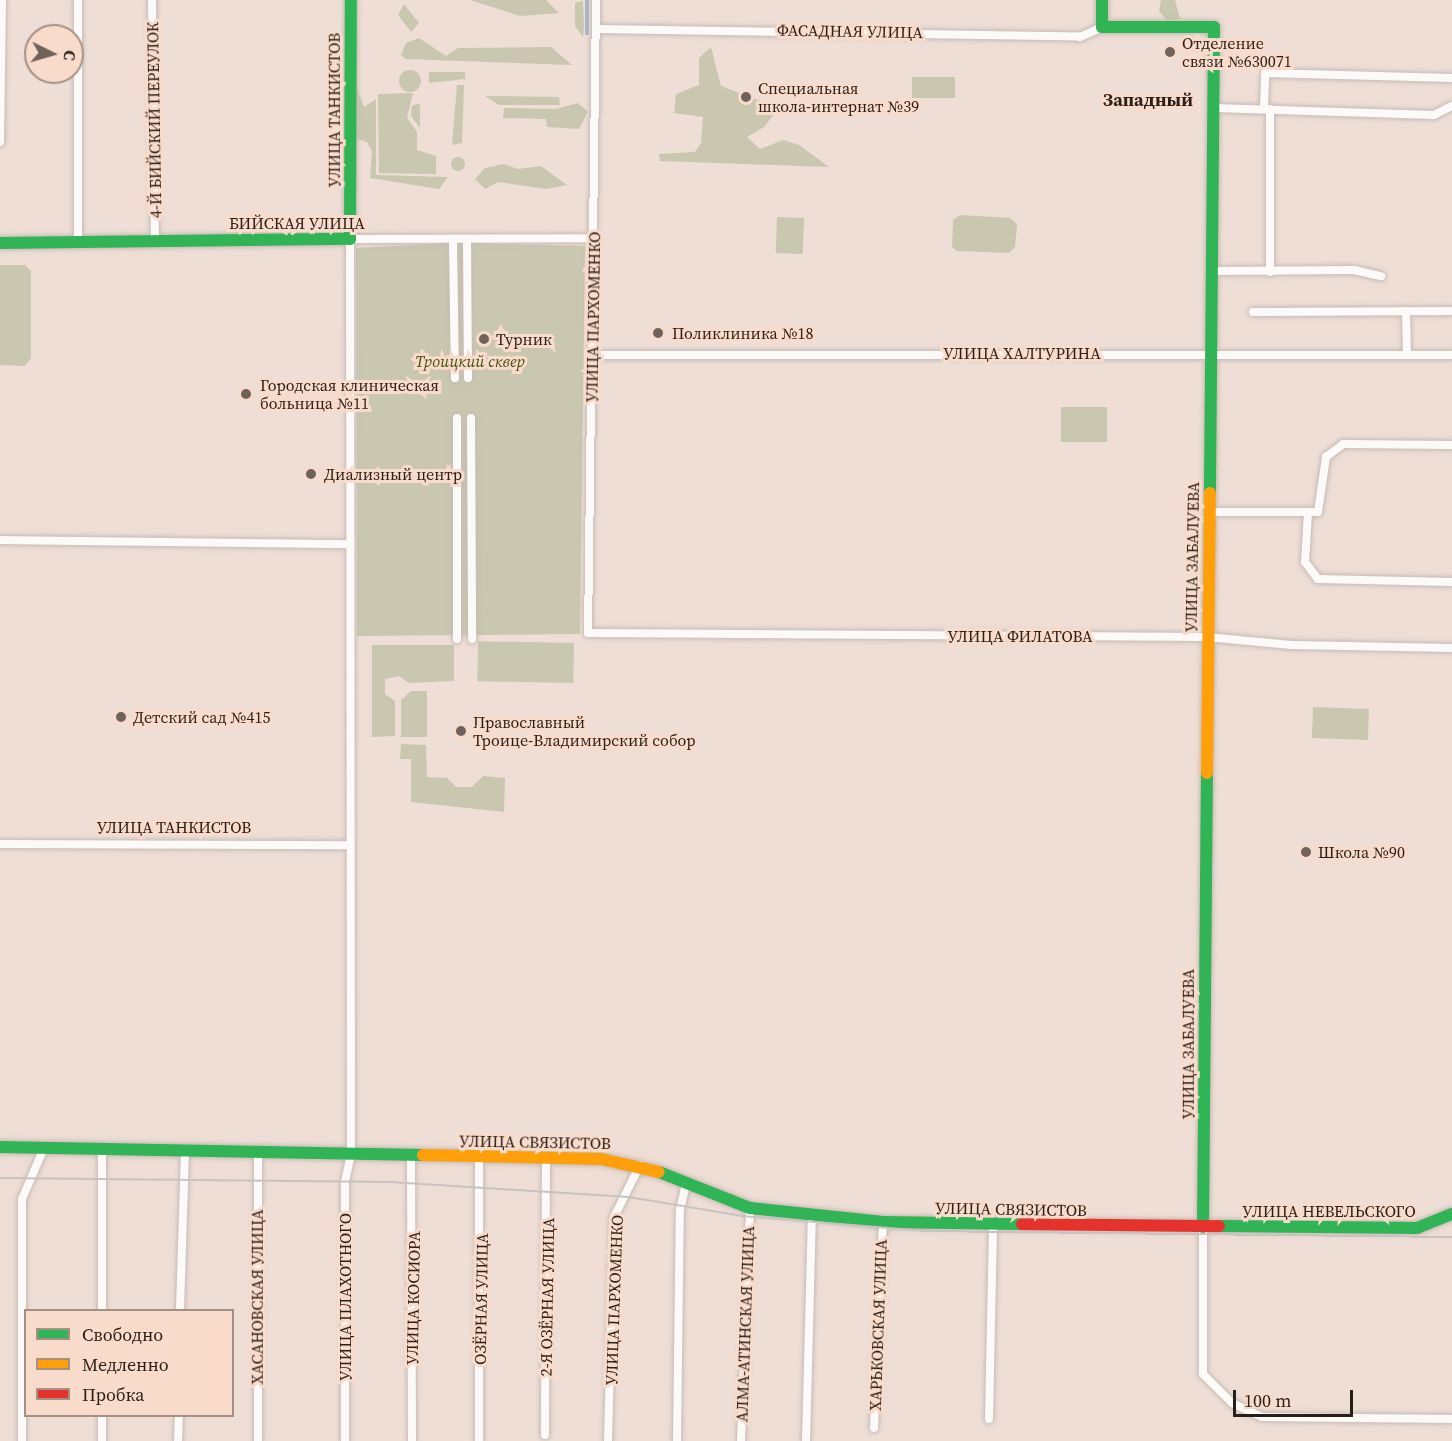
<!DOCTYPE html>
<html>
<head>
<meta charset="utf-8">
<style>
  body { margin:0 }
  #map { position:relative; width:1452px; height:1441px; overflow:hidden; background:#eeded6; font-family:"Source Serif 4",serif }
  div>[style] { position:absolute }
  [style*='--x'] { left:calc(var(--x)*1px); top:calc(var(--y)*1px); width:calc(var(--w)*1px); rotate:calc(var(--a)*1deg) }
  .green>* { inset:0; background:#c9c7b0; transform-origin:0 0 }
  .round { border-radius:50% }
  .water>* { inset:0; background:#a9b7ce; transform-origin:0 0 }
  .roads { filter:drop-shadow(0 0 2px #c7bbb4) drop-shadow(0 0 2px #c7bbb4) }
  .street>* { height:8px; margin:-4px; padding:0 4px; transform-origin:4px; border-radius:4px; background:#fcfaf9 }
  .fast>* { height:12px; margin:-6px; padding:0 6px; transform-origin:6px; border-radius:6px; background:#30b455 }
  .slow>* { height:12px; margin:-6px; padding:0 6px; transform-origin:6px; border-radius:6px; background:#ff9f0a }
  .jam>* { height:12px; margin:-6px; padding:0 6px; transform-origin:6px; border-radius:6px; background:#e5322d }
  .tram>* { height:1.5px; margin:-0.75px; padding:0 0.75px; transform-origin:0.75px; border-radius:0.75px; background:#c8c3c1 }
  .dots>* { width:16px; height:16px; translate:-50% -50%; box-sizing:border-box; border:3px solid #f8dbcb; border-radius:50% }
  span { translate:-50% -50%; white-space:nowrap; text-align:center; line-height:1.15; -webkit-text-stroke:6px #f8dbcb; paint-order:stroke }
  .street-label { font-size:16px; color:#291f19 }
  .poi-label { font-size:16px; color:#291f19 }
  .left { translate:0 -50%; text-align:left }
  .park-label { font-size:16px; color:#44520d; font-style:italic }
  .neighbourhood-label { font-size:18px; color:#291f19; font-weight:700 }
  .legend { position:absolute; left:24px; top:1309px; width:210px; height:108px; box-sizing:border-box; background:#f8dbcb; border:2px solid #a59084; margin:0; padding:8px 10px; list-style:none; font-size:18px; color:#291f19 }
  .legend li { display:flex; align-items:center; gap:12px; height:30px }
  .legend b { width:30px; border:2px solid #a59084 }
  .north { position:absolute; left:24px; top:24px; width:60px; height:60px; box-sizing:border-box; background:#f8dbcb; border:2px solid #a59084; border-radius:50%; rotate:95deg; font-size:16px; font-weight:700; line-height:24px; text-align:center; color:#291f19 }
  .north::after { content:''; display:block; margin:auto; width:21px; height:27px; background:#6e625b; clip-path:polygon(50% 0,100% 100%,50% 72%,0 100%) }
  .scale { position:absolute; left:1233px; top:1390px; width:120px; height:27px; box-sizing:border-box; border:3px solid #291f19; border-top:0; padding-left:8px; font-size:18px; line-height:21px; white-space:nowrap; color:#291f19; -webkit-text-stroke:4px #f8dbcb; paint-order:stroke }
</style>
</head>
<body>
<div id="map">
  <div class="green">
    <div style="clip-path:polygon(470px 0,546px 0,559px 13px,520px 16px)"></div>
    <div style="clip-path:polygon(1161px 0,1175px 0,1180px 19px,1166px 20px,1159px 11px)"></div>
    <div style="clip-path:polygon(583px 1px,584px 26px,583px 37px,575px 26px,575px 3px)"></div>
    <div style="clip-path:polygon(404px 4px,419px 23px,411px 32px,398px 15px)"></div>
    <div style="clip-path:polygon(419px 38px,446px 56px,458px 48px,551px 47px,572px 65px,405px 59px,401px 55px,406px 43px)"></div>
    <div style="clip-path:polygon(711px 47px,721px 86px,779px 108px,764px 127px,747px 137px,760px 149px,783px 140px,799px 145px,829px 167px,660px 161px,659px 154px,695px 152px,701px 143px,703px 117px,674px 113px,676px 94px,699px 85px,699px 58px)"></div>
    <div class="round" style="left:399px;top:70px;width:22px;height:22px"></div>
    <div style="clip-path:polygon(429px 72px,465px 72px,465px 79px,429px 83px)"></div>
    <div style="left:912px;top:77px;width:43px;height:21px"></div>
    <div style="clip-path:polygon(457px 85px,464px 85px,462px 143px,452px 145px)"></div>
    <div style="clip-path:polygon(358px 91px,364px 107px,376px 99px,376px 175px,448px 177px,439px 189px,370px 178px,372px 151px,367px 142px,353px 138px,353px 95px)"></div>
    <div style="clip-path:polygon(413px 93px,407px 118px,417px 132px,417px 150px,436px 156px,436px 174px,379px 173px,378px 94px)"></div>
    <div style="clip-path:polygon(485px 96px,559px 97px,560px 105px,499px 105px)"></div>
    <div style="clip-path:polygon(420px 103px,420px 128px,411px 116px,412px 106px)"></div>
    <div style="clip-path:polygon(578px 103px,588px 112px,579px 129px,547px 127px,546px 119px,503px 118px,504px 108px,555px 109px)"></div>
    <div class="round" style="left:451px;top:157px;width:14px;height:14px"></div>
    <div style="clip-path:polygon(504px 164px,518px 169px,541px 166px,567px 185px,546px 189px,498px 182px,485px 189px,475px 179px,485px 168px)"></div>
    <div style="clip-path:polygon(960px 215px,1010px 218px,1017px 224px,1015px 247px,1009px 253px,957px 251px,952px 247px,953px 220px)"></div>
    <div style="left:777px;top:217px;width:27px;height:36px;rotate:2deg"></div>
    <div style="clip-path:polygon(449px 243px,585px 246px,580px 634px,357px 636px,356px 248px)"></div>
    <div style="clip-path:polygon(0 265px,25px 265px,31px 271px,31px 358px,25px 366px,0 365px)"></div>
    <div style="left:1061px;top:407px;width:46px;height:35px"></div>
    <div style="left:574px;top:643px;width:40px;height:96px;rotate:91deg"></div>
    <div style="clip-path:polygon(372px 645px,454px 645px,454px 681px,409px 683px,399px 676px,385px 679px,385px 694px,395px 701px,395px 736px,372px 737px)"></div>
    <div style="clip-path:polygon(411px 691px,427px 691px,427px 737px,401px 737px,401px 700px)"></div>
    <div style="left:1313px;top:707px;width:56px;height:31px;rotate:2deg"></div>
    <div style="clip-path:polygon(401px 744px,426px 745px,427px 777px,447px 778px,456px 787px,472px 787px,483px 776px,505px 778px,504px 812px,411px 802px,411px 759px,400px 759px)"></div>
  </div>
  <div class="water">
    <div style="left:585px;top:0;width:4px;height:35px"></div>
  </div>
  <div class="roads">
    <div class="street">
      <div style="--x:152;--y:0;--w:240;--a:89.3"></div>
      <div style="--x:596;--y:0;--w:633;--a:90.72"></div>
      <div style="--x:588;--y:633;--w:619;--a:0.37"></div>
      <div style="--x:1207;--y:637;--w:85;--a:5.4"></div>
      <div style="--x:1292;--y:645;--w:160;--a:1.1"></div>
      <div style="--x:596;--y:29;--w:484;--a:0.9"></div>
      <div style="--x:1080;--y:37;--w:24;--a:-24"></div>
      <div style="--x:1214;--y:108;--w:220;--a:1.8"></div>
      <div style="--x:1434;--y:115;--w:20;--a:-27"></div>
      <div style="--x:1264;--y:109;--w:36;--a:-88"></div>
      <div style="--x:1265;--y:73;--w:187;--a:1.5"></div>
      <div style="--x:0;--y:142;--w:142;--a:-89.2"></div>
      <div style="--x:453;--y:239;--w:139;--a:89.2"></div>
      <div style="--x:467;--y:239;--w:139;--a:89.6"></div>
      <div style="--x:78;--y:241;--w:241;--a:-90"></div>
      <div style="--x:1212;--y:271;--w:142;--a:-0.4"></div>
      <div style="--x:1354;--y:270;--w:28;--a:13"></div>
      <div style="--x:1270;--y:272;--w:163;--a:-90"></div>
      <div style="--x:1406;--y:311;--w:44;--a:88.7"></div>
      <div style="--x:1253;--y:312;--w:199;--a:-0.3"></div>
      <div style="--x:592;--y:355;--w:860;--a:0"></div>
      <div style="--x:471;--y:418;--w:221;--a:89.7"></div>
      <div style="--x:1209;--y:512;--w:109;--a:0"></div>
      <div style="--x:1318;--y:512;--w:56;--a:-81.7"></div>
      <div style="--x:1326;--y:457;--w:21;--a:-37"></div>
      <div style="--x:1343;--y:444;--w:109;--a:0.5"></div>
      <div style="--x:1308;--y:512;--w:50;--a:93.4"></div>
      <div style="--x:1305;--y:562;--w:21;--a:53"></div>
      <div style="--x:1318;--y:579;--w:134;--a:1.3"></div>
      <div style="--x:0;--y:540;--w:347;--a:0.7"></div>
      <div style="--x:457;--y:639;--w:221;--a:-90"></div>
      <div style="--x:0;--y:844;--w:348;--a:0.2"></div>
      <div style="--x:258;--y:1152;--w:289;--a:90"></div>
      <div style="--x:411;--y:1156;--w:285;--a:89.8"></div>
      <div style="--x:479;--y:1158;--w:283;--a:90"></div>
      <div style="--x:1203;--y:1227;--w:147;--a:90"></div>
      <div style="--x:1203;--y:1374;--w:41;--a:45"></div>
      <div style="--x:1232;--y:1403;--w:33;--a:25"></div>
      <div style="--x:1262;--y:1417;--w:190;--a:0.6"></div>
      <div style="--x:102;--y:1310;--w:162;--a:-90"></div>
      <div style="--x:180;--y:1310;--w:159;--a:-88.2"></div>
      <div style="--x:989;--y:1419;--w:193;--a:-88.8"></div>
      <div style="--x:874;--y:1428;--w:206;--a:-87.5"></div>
      <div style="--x:545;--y:1435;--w:276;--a:-89.8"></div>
      <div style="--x:22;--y:1441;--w:242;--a:-90"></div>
      <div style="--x:22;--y:1199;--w:56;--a:-66.7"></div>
      <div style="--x:102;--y:1441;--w:25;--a:-90"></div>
      <div style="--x:178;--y:1441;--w:25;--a:-88"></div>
      <div style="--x:345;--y:1441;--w:259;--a:-90"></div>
      <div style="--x:345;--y:1182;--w:29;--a:-78"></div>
      <div style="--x:351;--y:1154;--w:915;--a:-90.06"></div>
      <div style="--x:350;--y:239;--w:244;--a:-0.2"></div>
      <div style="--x:608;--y:1441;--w:224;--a:-88.5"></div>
      <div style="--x:614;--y:1217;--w:58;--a:-63.4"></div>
      <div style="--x:677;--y:1441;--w:231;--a:-89.3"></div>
      <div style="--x:680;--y:1210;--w:26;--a:-77"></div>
      <div style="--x:741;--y:1441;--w:233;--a:-87.8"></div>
      <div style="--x:806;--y:1441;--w:224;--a:-88.5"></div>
    </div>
    <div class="fast">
      <div style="--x:1102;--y:0;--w:27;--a:90"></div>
      <div style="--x:1102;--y:27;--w:112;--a:0"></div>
      <div style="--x:1214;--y:27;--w:466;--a:90.5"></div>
      <div style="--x:0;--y:243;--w:350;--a:-0.7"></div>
      <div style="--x:350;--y:239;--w:239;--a:-89.8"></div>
      <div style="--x:0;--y:1147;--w:423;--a:1.1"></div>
      <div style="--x:659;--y:1172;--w:98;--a:21.6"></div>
      <div style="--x:750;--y:1208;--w:134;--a:6"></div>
      <div style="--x:883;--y:1222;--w:139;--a:0.8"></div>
      <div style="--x:1219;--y:1226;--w:198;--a:0.6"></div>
      <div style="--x:1417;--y:1228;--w:38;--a:-22"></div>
      <div style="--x:1203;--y:1227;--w:454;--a:-89.5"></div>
    </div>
    <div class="slow">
      <div style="--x:1207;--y:773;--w:280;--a:-89.4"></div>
      <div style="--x:423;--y:1155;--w:178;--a:1.3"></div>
      <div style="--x:601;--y:1159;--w:59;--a:12.6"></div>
    </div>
    <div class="jam">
      <div style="--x:1022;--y:1224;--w:197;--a:0.6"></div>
    </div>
  </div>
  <div class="tram">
    <div style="--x:0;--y:1178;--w:391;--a:0.6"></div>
    <div style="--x:391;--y:1182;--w:238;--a:3.6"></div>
    <div style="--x:629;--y:1197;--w:115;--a:9.5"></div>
    <div style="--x:742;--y:1216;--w:184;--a:4.7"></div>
    <div style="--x:925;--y:1231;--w:527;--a:0.65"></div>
  </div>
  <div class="dots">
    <div style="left:1170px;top:52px;background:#6e625b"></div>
    <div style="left:746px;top:97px;background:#6e625b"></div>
    <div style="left:658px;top:333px;background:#6e625b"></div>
    <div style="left:484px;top:339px;background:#6e625b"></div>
    <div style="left:246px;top:394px;background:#6e625b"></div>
    <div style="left:311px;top:474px;background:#6e625b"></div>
    <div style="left:121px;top:717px;background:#6e625b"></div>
    <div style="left:461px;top:731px;background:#6e625b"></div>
    <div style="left:1306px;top:852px;background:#6e625b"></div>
  </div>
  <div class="street-label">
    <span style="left:850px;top:31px;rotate:1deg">ФАСАДНАЯ УЛИЦА</span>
    <span style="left:334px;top:110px;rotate:-90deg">УЛИЦА ТАНКИСТОВ</span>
    <span style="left:154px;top:120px;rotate:-91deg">4-Й БИЙСКИЙ ПЕРЕУЛОК</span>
    <span style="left:297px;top:223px">БИЙСКАЯ УЛИЦА</span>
    <span style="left:593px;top:317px;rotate:-89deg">УЛИЦА ПАРХОМЕНКО</span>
    <span style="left:1022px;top:353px">УЛИЦА ХАЛТУРИНА</span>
    <span style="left:1192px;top:557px;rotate:-89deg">УЛИЦА ЗАБАЛУЕВА</span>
    <span style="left:1020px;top:636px">УЛИЦА ФИЛАТОВА</span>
    <span style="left:174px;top:827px">УЛИЦА ТАНКИСТОВ</span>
    <span style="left:1188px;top:1044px;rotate:-90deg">УЛИЦА ЗАБАЛУЕВА</span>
    <span style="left:535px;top:1142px;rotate:1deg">УЛИЦА СВЯЗИСТОВ</span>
    <span style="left:1011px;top:1209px;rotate:1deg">УЛИЦА СВЯЗИСТОВ</span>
    <span style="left:1329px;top:1211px">УЛИЦА НЕВЕЛЬСКОГО</span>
    <span style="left:257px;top:1297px;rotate:-90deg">ХАСАНОВСКАЯ УЛИЦА</span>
    <span style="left:345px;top:1297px;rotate:-90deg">УЛИЦА ПЛАХОТНОГО</span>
    <span style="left:547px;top:1297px;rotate:-89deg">2-Я ОЗЁРНАЯ УЛИЦА</span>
    <span style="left:413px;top:1298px;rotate:-89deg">УЛИЦА КОСИОРА</span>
    <span style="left:481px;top:1299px;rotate:-89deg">ОЗЁРНАЯ УЛИЦА</span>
    <span style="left:614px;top:1300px;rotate:-88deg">УЛИЦА ПАРХОМЕНКО</span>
    <span style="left:745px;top:1324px;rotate:-88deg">АЛМА-АТИНСКАЯ УЛИЦА</span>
    <span style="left:878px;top:1325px;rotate:-88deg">ХАРЬКОВСКАЯ УЛИЦА</span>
  </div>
  <div class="poi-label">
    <span class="left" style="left:1182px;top:52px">Отделение<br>связи №630071</span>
    <span class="left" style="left:758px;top:97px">Специальная<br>школа-интернат №39</span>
    <span class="left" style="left:672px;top:333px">Поликлиника №18</span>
    <span class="left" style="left:496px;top:339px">Турник</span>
    <span class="left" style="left:260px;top:394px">Городская клиническая<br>больница №11</span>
    <span class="left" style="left:324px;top:474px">Диализный центр</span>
    <span class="left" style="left:133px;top:717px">Детский сад №415</span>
    <span class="left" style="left:473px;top:731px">Православный<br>Троице-Владимирский собор</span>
    <span class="left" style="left:1318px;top:852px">Школа №90</span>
  </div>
  <div class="park-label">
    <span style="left:470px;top:361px">Троицкий сквер</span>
  </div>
  <div class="neighbourhood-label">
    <span style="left:1148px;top:100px">Западный</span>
  </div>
  <ul class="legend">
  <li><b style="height:8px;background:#30b455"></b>Свободно</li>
  <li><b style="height:8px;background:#ff9f0a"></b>Медленно</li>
  <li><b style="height:8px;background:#e5322d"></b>Пробка</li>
  </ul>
  <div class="north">С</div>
  <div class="scale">100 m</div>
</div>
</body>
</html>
